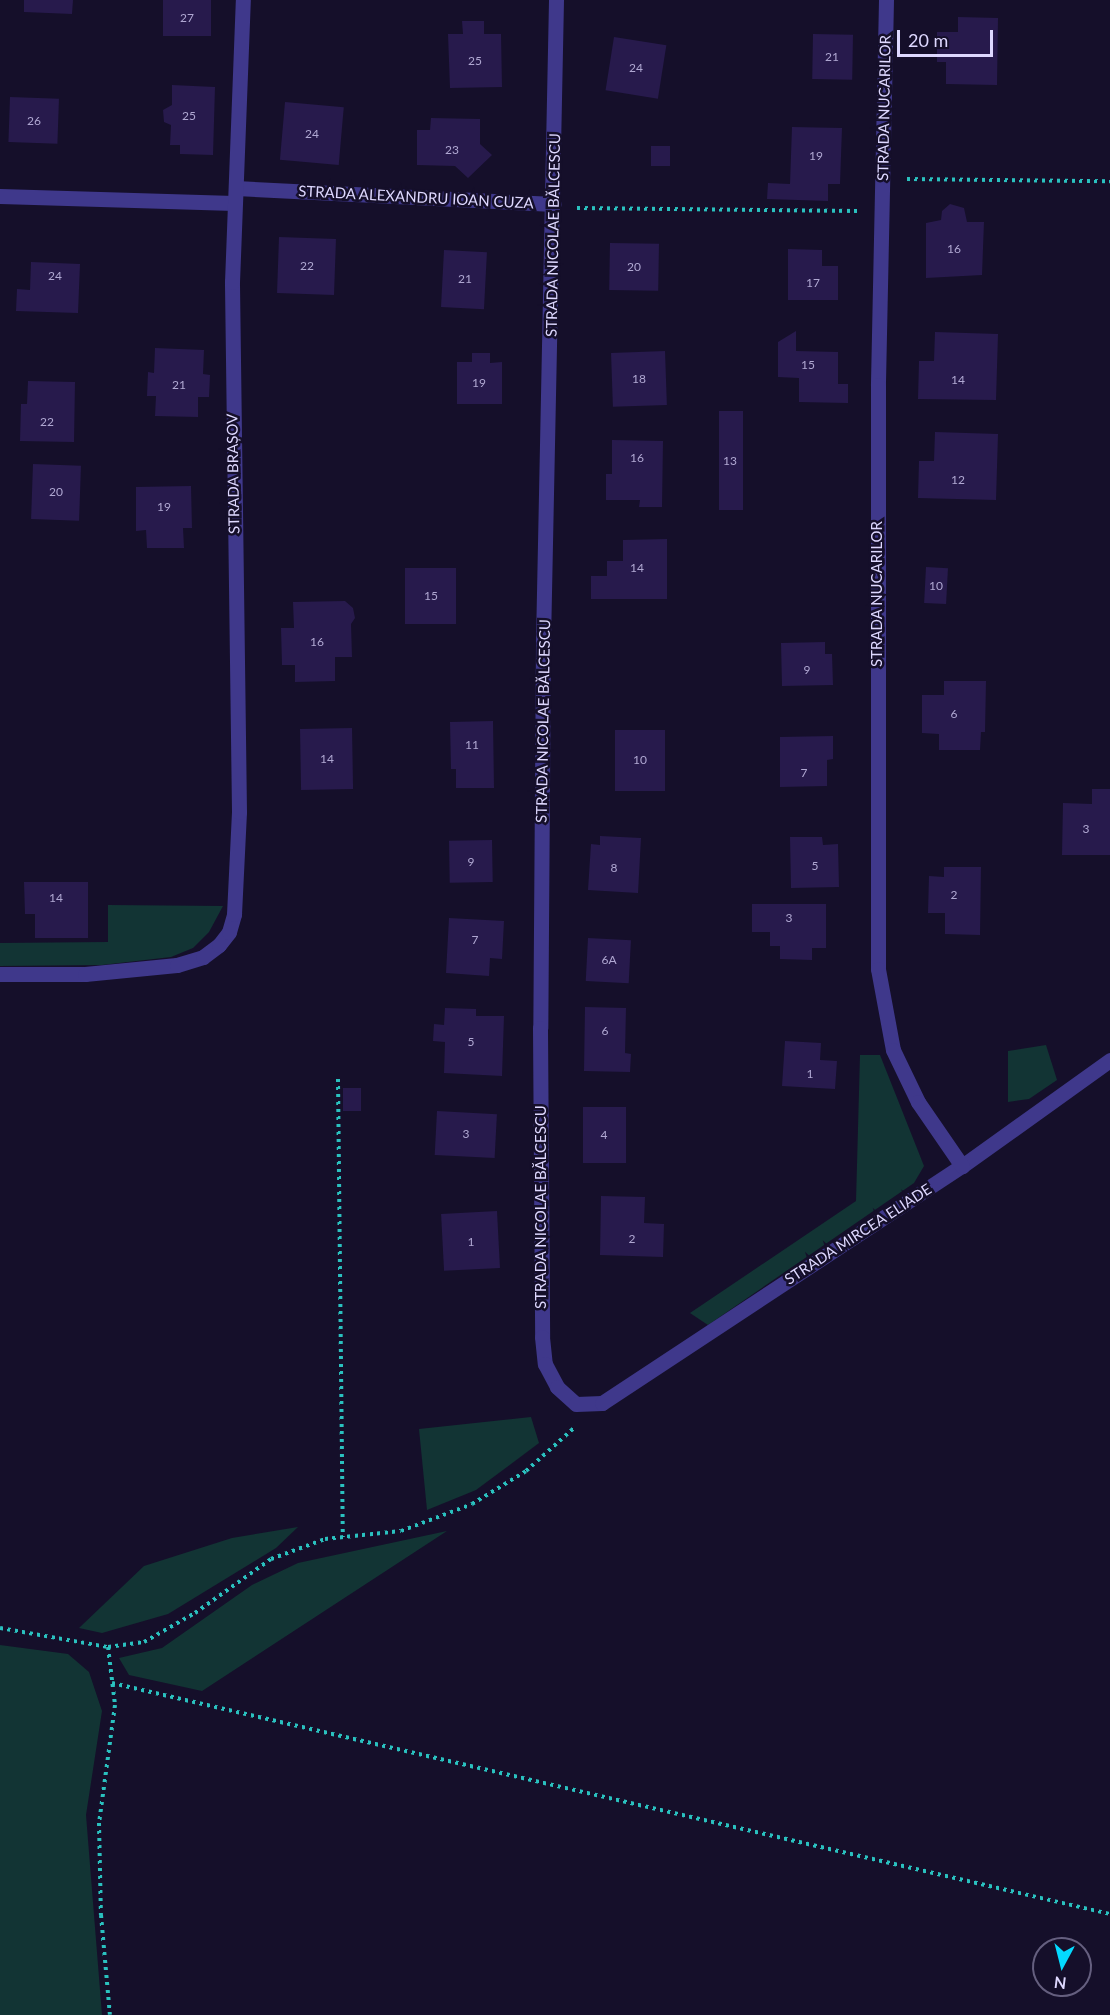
<!DOCTYPE html>
<html>
<head>
<meta charset="utf-8">
<style>
  body { margin:0 }
  #map { position:relative; width:1110px; height:2015px; overflow:hidden; background:#150f2a; font-family:Lato,sans-serif }
  div>[style] { position:absolute }
  [style*='--x'] { left:calc(var(--x)*1px); top:calc(var(--y)*1px); width:calc(var(--w)*1px); rotate:calc(var(--a)*1deg) }
  .green>* { inset:0; background:#123434 }
  .building>* { inset:0; background:#271a4c; transform-origin:0 0 }
  .path>* { height:4px; margin-top:-2px; transform-origin:0; background:repeating-linear-gradient(90deg,#2ac1bf 0 3px,transparent 0 7.5px) }
  .lane>* { height:15px; margin:-7.5px; padding:0 7.5px; transform-origin:7.5px; border-radius:7.5px; background:#3f388b }
  .street>* { height:15px; margin:-7.5px; padding:0 7.5px; transform-origin:7.5px; border-radius:7.5px; background:#3f388b }
  span { translate:-50% -50%; white-space:nowrap; text-align:center; line-height:1.15; -webkit-text-stroke:5px #150f2a; paint-order:stroke }
  .number-label { font-size:12px; color:#b0a8d2 }
  .number-label span { -webkit-text-stroke-width:0 }
  .street-label { font-size:15px; color:#ded8ff }
  .north { position:absolute; left:1032px; top:1937px; width:60px; height:60px; box-sizing:border-box; background:#150f2a; border:2px solid #655f7f; border-radius:50%; rotate:187deg; font-size:16px; font-weight:700; line-height:24px; text-align:center; color:#ded8ff }
  .north::after { content:''; display:block; margin:auto; width:21px; height:27px; background:#04daff; clip-path:polygon(50% 0,100% 100%,50% 72%,0 100%) }
  .scale { position:absolute; left:897px; top:30px; width:96px; height:27px; box-sizing:border-box; border:3px solid #ded8ff; border-top:0; padding-left:8px; font-size:18px; line-height:21px; white-space:nowrap; color:#ded8ff; -webkit-text-stroke:4px #150f2a; paint-order:stroke }
</style>
</head>
<body>
<div id="map">
  <div class="green">
    <div style="clip-path:polygon(108px 905px,223px 906px,209px 932px,193px 948px,171px 957px,102px 965px,0 966px,0 943px,108px 942px)"></div>
    <div style="clip-path:polygon(1046px 1045px,1057px 1080px,1029px 1099px,1008px 1102px,1008px 1051px)"></div>
    <div style="clip-path:polygon(860px 1055px,880px 1055px,924px 1166px,914px 1183px,708px 1325px,690px 1313px,856px 1201px)"></div>
    <div style="clip-path:polygon(531px 1417px,539px 1443px,476px 1490px,427px 1510px,419px 1429px)"></div>
    <div style="clip-path:polygon(298px 1527px,276px 1548px,168px 1614px,102px 1633px,79px 1628px,144px 1566px,232px 1538px)"></div>
    <div style="clip-path:polygon(447px 1531px,202px 1691px,129px 1675px,119px 1658px,162px 1648px,252px 1585px,298px 1563px)"></div>
    <div style="clip-path:polygon(0 1645px,68px 1654px,89px 1672px,102px 1711px,86px 1815px,102px 2015px,0 2015px)"></div>
  </div>
  <div class="building">
    <div style="clip-path:polygon(24px 0,73px 0,72px 14px,24px 12px)"></div>
    <div style="left:163px;top:0;width:48px;height:36px"></div>
    <div style="clip-path:polygon(958px 17px,998px 18px,997px 85px,946px 84px,946px 62px,937px 62px,937px 32px,958px 32px)"></div>
    <div style="clip-path:polygon(462px 21px,484px 21px,484px 34px,501px 34px,502px 87px,450px 88px,448px 34px,463px 34px)"></div>
    <div style="left:813px;top:34px;width:40px;height:45px;rotate:1deg"></div>
    <div style="left:614px;top:37px;width:53px;height:54px;rotate:9deg"></div>
    <div style="clip-path:polygon(172px 85px,215px 87px,213px 155px,180px 154px,180px 145px,170px 145px,171px 125px,164px 122px,163px 110px,172px 105px)"></div>
    <div style="left:10px;top:97px;width:49px;height:45px;rotate:2deg"></div>
    <div style="left:285px;top:102px;width:59px;height:58px;rotate:5deg"></div>
    <div style="clip-path:polygon(431px 118px,480px 119px,480px 144px,492px 155px,468px 178px,455px 166px,417px 165px,417px 130px,430px 130px)"></div>
    <div style="clip-path:polygon(792px 127px,842px 128px,840px 184px,828px 184px,828px 201px,767px 199px,768px 183px,790px 184px)"></div>
    <div style="left:651px;top:146px;width:19px;height:20px"></div>
    <div style="clip-path:polygon(950px 204px,964px 208px,967px 222px,984px 222px,982px 275px,926px 278px,926px 223px,941px 220px,942px 211px)"></div>
    <div style="left:279px;top:237px;width:57px;height:56px;rotate:2deg"></div>
    <div style="left:610px;top:243px;width:49px;height:47px;rotate:1deg"></div>
    <div style="clip-path:polygon(788px 249px,822px 250px,822px 266px,838px 266px,838px 300px,788px 300px)"></div>
    <div style="left:444px;top:250px;width:43px;height:57px;rotate:3deg"></div>
    <div style="clip-path:polygon(31px 262px,80px 264px,78px 313px,16px 311px,17px 289px,30px 290px)"></div>
    <div style="clip-path:polygon(796px 331px,796px 351px,838px 352px,838px 384px,848px 384px,848px 403px,799px 402px,799px 378px,778px 377px,778px 342px)"></div>
    <div style="clip-path:polygon(935px 332px,998px 334px,996px 400px,918px 399px,919px 361px,934px 361px)"></div>
    <div style="clip-path:polygon(155px 348px,204px 350px,203px 374px,210px 375px,209px 397px,198px 397px,198px 417px,155px 416px,156px 396px,147px 396px,148px 372px,154px 373px)"></div>
    <div style="left:665px;top:351px;width:54px;height:54px;rotate:88deg"></div>
    <div style="clip-path:polygon(472px 353px,490px 353px,490px 363px,502px 362px,502px 404px,457px 404px,457px 362px,472px 362px)"></div>
    <div style="clip-path:polygon(28px 381px,75px 382px,74px 442px,20px 441px,21px 404px,27px 404px)"></div>
    <div style="left:719px;top:411px;width:24px;height:99px"></div>
    <div style="clip-path:polygon(935px 432px,998px 434px,996px 500px,918px 498px,919px 461px,934px 461px)"></div>
    <div style="clip-path:polygon(612px 440px,663px 441px,662px 507px,639px 507px,640px 500px,606px 500px,606px 474px,612px 474px)"></div>
    <div style="left:33px;top:464px;width:48px;height:55px;rotate:2deg"></div>
    <div style="clip-path:polygon(191px 486px,192px 528px,183px 528px,184px 548px,147px 548px,146px 530px,136px 531px,136px 487px)"></div>
    <div style="clip-path:polygon(667px 539px,667px 599px,591px 599px,591px 576px,607px 576px,607px 561px,623px 561px,623px 540px)"></div>
    <div style="left:926px;top:567px;width:22px;height:36px;rotate:3deg"></div>
    <div style="left:405px;top:568px;width:51px;height:56px"></div>
    <div style="clip-path:polygon(345px 601px,353px 608px,355px 618px,351px 624px,352px 657px,335px 657px,335px 681px,295px 682px,295px 665px,282px 665px,281px 628px,294px 628px,293px 602px)"></div>
    <div style="clip-path:polygon(825px 642px,825px 654px,832px 654px,833px 685px,782px 686px,781px 643px)"></div>
    <div style="clip-path:polygon(944px 681px,986px 681px,985px 732px,981px 732px,980px 750px,939px 750px,939px 734px,922px 733px,922px 695px,944px 695px)"></div>
    <div style="clip-path:polygon(493px 721px,494px 788px,456px 788px,456px 769px,451px 769px,450px 722px)"></div>
    <div style="left:352px;top:728px;width:61px;height:52px;rotate:89deg"></div>
    <div style="left:615px;top:730px;width:50px;height:61px"></div>
    <div style="clip-path:polygon(833px 736px,833px 759px,827px 760px,827px 786px,780px 787px,780px 737px)"></div>
    <div style="clip-path:polygon(1092px 789px,1110px 789px,1110px 855px,1062px 855px,1063px 803px,1092px 804px)"></div>
    <div style="clip-path:polygon(600px 836px,641px 838px,638px 893px,588px 890px,591px 844px,600px 845px)"></div>
    <div style="clip-path:polygon(790px 837px,822px 837px,823px 845px,838px 844px,839px 887px,791px 888px)"></div>
    <div style="left:492px;top:840px;width:42px;height:43px;rotate:89deg"></div>
    <div style="clip-path:polygon(944px 867px,981px 867px,980px 935px,945px 934px,945px 913px,928px 913px,929px 876px,944px 877px)"></div>
    <div style="clip-path:polygon(24px 882px,88px 882px,88px 938px,35px 938px,35px 914px,25px 914px)"></div>
    <div style="clip-path:polygon(752px 904px,826px 904px,826px 948px,812px 948px,812px 960px,780px 959px,780px 946px,770px 946px,770px 932px,752px 932px)"></div>
    <div style="clip-path:polygon(449px 918px,504px 921px,502px 959px,490px 958px,489px 976px,446px 973px)"></div>
    <div style="left:588px;top:938px;width:43px;height:43px;rotate:3deg"></div>
    <div style="clip-path:polygon(585px 1007px,626px 1008px,625px 1053px,631px 1054px,630px 1072px,584px 1071px)"></div>
    <div style="clip-path:polygon(445px 1008px,476px 1009px,476px 1016px,504px 1016px,502px 1076px,444px 1073px,445px 1042px,433px 1041px,434px 1024px,444px 1025px)"></div>
    <div style="clip-path:polygon(785px 1041px,821px 1043px,820px 1060px,837px 1061px,835px 1089px,782px 1086px)"></div>
    <div style="left:343px;top:1088px;width:18px;height:23px"></div>
    <div style="left:583px;top:1107px;width:43px;height:56px"></div>
    <div style="left:437px;top:1111px;width:60px;height:44px;rotate:3deg"></div>
    <div style="clip-path:polygon(601px 1196px,645px 1197px,644px 1223px,664px 1224px,663px 1257px,600px 1255px)"></div>
    <div style="left:497px;top:1211px;width:57px;height:56px;rotate:87deg"></div>
  </div>
  <div class="path">
    <div style="--x:907;--y:179;--w:203;--a:0.6"></div>
    <div style="--x:577;--y:208;--w:281;--a:0.6"></div>
    <div style="--x:338;--y:1079;--w:458;--a:89.4"></div>
    <div style="--x:0;--y:1628;--w:110;--a:10"></div>
    <div style="--x:108;--y:1647;--w:36;--a:-8"></div>
    <div style="--x:144;--y:1642;--w:59;--a:-29.6"></div>
    <div style="--x:195;--y:1613;--w:93;--a:-35.4"></div>
    <div style="--x:271;--y:1559;--w:58;--a:-20.3"></div>
    <div style="--x:325;--y:1539;--w:76;--a:-6"></div>
    <div style="--x:401;--y:1531;--w:76;--a:-20.8"></div>
    <div style="--x:472;--y:1504;--w:63;--a:-31.4"></div>
    <div style="--x:526;--y:1471;--w:64;--a:-41.9"></div>
    <div style="--x:108;--y:1647;--w:58;--a:83.1"></div>
    <div style="--x:115;--y:1705;--w:119;--a:97.7"></div>
    <div style="--x:99;--y:1823;--w:92;--a:88.8"></div>
    <div style="--x:101;--y:1915;--w:100;--a:84.9"></div>
    <div style="--x:112;--y:1683;--w:1024;--a:13.03"></div>
  </div>
  <div class="lane">
    <div style="--x:236;--y:188;--w:318;--a:2.9"></div>
    <div style="--x:0;--y:196;--w:234;--a:1.7"></div>
    <div style="--x:0;--y:974;--w:85;--a:0"></div>
    <div style="--x:85;--y:974;--w:92;--a:-5.6"></div>
    <div style="--x:177;--y:965;--w:27;--a:-17"></div>
    <div style="--x:203;--y:957;--w:20;--a:-37"></div>
  </div>
  <div class="street">
    <div style="--x:556;--y:0;--w:643;--a:91.16"></div>
    <div style="--x:543;--y:643;--w:385;--a:90.4"></div>
    <div style="--x:540;--y:1028;--w:309;--a:89.6"></div>
    <div style="--x:542;--y:1337;--w:27;--a:84"></div>
    <div style="--x:545;--y:1364;--w:26;--a:62"></div>
    <div style="--x:557;--y:1387;--w:25;--a:42"></div>
    <div style="--x:576;--y:1404;--w:26;--a:-2"></div>
    <div style="--x:602;--y:1403;--w:431;--a:-33.4"></div>
    <div style="--x:962;--y:1166;--w:182;--a:-35.6"></div>
    <div style="--x:886;--y:0;--w:385;--a:91.2"></div>
    <div style="--x:878;--y:385;--w:584;--a:90"></div>
    <div style="--x:878;--y:969;--w:82;--a:79.5"></div>
    <div style="--x:893;--y:1050;--w:58;--a:64.3"></div>
    <div style="--x:918;--y:1102;--w:78;--a:55.5"></div>
    <div style="--x:219;--y:945;--w:16;--a:-52"></div>
    <div style="--x:229;--y:932;--w:19;--a:-74"></div>
    <div style="--x:234;--y:914;--w:102;--a:-87.2"></div>
    <div style="--x:239;--y:812;--w:530;--a:-90.76"></div>
    <div style="--x:232;--y:282;--w:282;--a:-87.8"></div>
  </div>
  <div class="number-label">
    <span style="left:187px;top:18px">27</span>
    <span style="left:832px;top:57px">21</span>
    <span style="left:475px;top:61px">25</span>
    <span style="left:636px;top:68px">24</span>
    <span style="left:189px;top:116px">25</span>
    <span style="left:34px;top:121px">26</span>
    <span style="left:312px;top:134px">24</span>
    <span style="left:452px;top:150px">23</span>
    <span style="left:816px;top:156px">19</span>
    <span style="left:954px;top:249px">16</span>
    <span style="left:307px;top:266px">22</span>
    <span style="left:634px;top:267px">20</span>
    <span style="left:55px;top:276px">24</span>
    <span style="left:465px;top:279px">21</span>
    <span style="left:813px;top:283px">17</span>
    <span style="left:808px;top:365px">15</span>
    <span style="left:639px;top:379px">18</span>
    <span style="left:958px;top:380px">14</span>
    <span style="left:479px;top:383px">19</span>
    <span style="left:179px;top:385px">21</span>
    <span style="left:47px;top:422px">22</span>
    <span style="left:637px;top:458px">16</span>
    <span style="left:730px;top:461px">13</span>
    <span style="left:958px;top:480px">12</span>
    <span style="left:56px;top:492px">20</span>
    <span style="left:164px;top:507px">19</span>
    <span style="left:637px;top:568px">14</span>
    <span style="left:936px;top:586px">10</span>
    <span style="left:431px;top:596px">15</span>
    <span style="left:317px;top:642px">16</span>
    <span style="left:807px;top:670px">9</span>
    <span style="left:954px;top:714px">6</span>
    <span style="left:472px;top:745px">11</span>
    <span style="left:327px;top:759px">14</span>
    <span style="left:640px;top:760px">10</span>
    <span style="left:804px;top:773px">7</span>
    <span style="left:1086px;top:829px">3</span>
    <span style="left:471px;top:862px">9</span>
    <span style="left:815px;top:866px">5</span>
    <span style="left:614px;top:868px">8</span>
    <span style="left:954px;top:895px">2</span>
    <span style="left:56px;top:898px">14</span>
    <span style="left:789px;top:918px">3</span>
    <span style="left:475px;top:940px">7</span>
    <span style="left:609px;top:960px">6A</span>
    <span style="left:605px;top:1031px">6</span>
    <span style="left:471px;top:1042px">5</span>
    <span style="left:810px;top:1074px">1</span>
    <span style="left:466px;top:1134px">3</span>
    <span style="left:604px;top:1135px">4</span>
    <span style="left:632px;top:1239px">2</span>
    <span style="left:471px;top:1242px">1</span>
  </div>
  <div class="street-label">
    <span style="left:884px;top:108px;rotate:-89deg">STRADA NUCARILOR</span>
    <span style="left:416px;top:197px;rotate:3deg">STRADA ALEXANDRU IOAN CUZA</span>
    <span style="left:553px;top:235px;rotate:-89deg">STRADA NICOLAE BĂLCESCU</span>
    <span style="left:233px;top:474px;rotate:-91deg">STRADA BRAȘOV</span>
    <span style="left:877px;top:594px;rotate:-90deg">STRADA NUCARILOR</span>
    <span style="left:543px;top:721px;rotate:-89deg">STRADA NICOLAE BĂLCESCU</span>
    <span style="left:541px;top:1207px;rotate:-90deg">STRADA NICOLAE BĂLCESCU</span>
    <span style="left:858px;top:1234px;rotate:-33deg">STRADA MIRCEA ELIADE</span>
  </div>
  <div class="north">N</div>
  <div class="scale">20 m</div>
</div>
</body>
</html>
